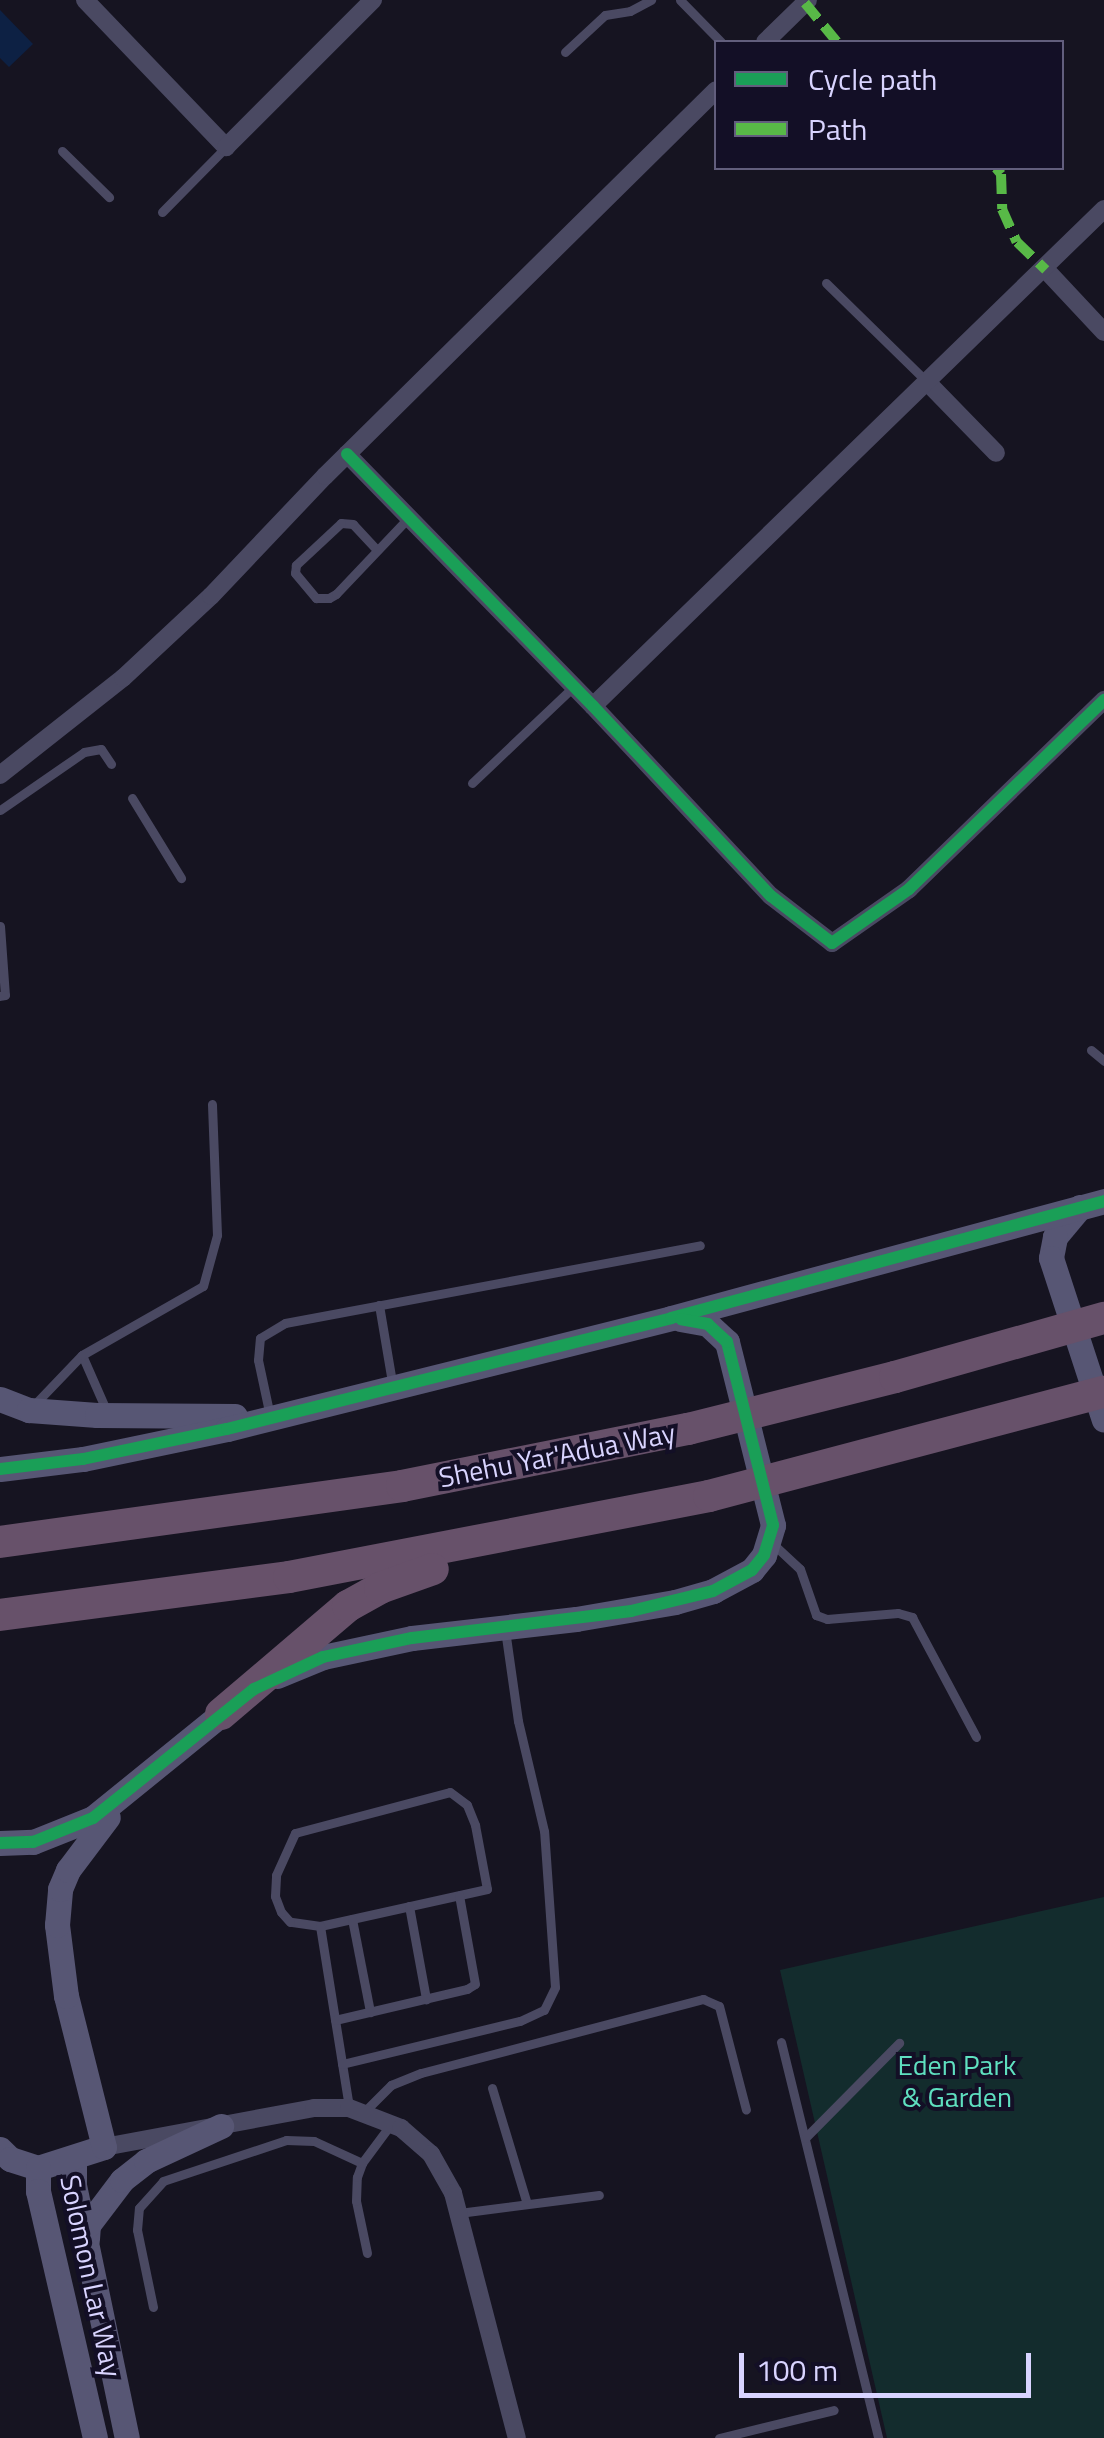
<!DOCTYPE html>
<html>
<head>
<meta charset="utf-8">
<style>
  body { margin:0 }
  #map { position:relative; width:1104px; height:2438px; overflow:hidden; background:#161421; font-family:"Titillium Web",sans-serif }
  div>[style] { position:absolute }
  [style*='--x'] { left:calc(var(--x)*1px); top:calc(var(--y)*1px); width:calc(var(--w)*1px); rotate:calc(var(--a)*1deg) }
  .green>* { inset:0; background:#132c2d }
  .water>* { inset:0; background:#0d2144 }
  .lane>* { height:9px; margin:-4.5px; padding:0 4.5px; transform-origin:4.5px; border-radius:4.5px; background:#4a4962 }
  .street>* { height:18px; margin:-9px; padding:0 9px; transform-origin:9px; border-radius:9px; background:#4a4962 }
  .secondary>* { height:25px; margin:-12.5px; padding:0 12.5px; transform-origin:12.5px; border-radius:12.5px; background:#575674 }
  .highway>* { height:32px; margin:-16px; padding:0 16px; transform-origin:16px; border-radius:16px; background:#67516a }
  .highway-bridge>* { height:32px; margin:-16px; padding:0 16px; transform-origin:16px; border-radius:16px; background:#67516a }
  .quiet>* { height:10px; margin-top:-5px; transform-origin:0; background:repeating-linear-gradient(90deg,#58b947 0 20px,transparent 0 30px) }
  .cycleway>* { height:12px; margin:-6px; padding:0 6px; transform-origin:6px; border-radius:6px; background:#1a9f57 }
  span { translate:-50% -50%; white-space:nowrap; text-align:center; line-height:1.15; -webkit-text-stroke:8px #130f26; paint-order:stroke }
  .street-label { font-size:28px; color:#d9d4ff }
  .park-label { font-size:28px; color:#5fe0c0 }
  .legend { position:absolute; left:714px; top:40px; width:350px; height:130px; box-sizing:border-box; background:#130f26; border:2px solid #625e7d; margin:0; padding:12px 18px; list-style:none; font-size:30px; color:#d9d4ff }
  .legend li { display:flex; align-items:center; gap:20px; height:50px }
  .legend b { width:50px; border:2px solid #625e7d }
  .scale { position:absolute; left:739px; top:2353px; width:292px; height:45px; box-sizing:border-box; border:5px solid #d9d4ff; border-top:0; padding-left:12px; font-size:30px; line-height:35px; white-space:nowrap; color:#d9d4ff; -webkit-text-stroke:8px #130f26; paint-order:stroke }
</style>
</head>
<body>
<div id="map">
  <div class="green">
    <div style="clip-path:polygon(1104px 1897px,1104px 2438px,887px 2438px,780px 1970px)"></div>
  </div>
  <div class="water">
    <div style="clip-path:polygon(0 10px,33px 44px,9px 67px,0 58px)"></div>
  </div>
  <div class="lane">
    <div style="--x:680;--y:0;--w:59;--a:45.7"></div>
    <div style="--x:565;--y:52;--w:54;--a:-42.8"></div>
    <div style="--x:605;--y:15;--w:25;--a:-9"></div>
    <div style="--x:630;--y:11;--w:24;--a:-28"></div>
    <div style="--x:62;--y:151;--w:66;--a:44.4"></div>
    <div style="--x:162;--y:212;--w:91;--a:-45.4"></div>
    <div style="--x:826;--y:283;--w:141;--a:44.4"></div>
    <div style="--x:377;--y:550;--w:35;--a:-133"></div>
    <div style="--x:353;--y:524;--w:12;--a:-175"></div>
    <div style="--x:341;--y:523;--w:62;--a:137"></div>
    <div style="--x:296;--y:565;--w:8;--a:97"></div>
    <div style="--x:295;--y:573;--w:33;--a:50"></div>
    <div style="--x:316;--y:598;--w:13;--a:0"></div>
    <div style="--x:329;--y:598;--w:8;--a:-30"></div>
    <div style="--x:336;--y:594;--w:105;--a:-46.5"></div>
    <div style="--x:472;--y:783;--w:138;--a:-43.5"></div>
    <div style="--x:132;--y:798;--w:94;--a:58.5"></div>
    <div style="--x:0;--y:810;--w:102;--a:-34.6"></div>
    <div style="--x:84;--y:752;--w:17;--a:-10"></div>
    <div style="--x:101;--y:749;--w:18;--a:56"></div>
    <div style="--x:0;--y:926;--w:69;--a:85.9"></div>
    <div style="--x:5;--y:995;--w:5;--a:169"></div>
    <div style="--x:1091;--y:1050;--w:17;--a:40"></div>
    <div style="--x:379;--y:1305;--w:78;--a:80.4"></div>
    <div style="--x:82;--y:1355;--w:62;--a:66.3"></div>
    <div style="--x:34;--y:1405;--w:69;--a:-46.2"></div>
    <div style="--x:82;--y:1355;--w:139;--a:-29.7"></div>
    <div style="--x:203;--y:1286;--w:53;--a:-74.6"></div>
    <div style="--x:217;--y:1235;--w:131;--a:-92.2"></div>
    <div style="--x:270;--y:1416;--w:57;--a:-102.1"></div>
    <div style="--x:258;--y:1360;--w:22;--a:-85"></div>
    <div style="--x:260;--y:1338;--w:29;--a:-31"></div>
    <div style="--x:285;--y:1323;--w:422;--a:-10.6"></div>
    <div style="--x:772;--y:1543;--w:38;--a:43"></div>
    <div style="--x:800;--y:1569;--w:49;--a:70.8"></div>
    <div style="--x:816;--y:1615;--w:12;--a:20"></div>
    <div style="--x:827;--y:1619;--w:71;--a:-4.8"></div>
    <div style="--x:898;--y:1613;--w:15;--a:16"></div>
    <div style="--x:912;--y:1617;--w:136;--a:61.9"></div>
    <div style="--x:450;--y:1792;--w:21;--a:37"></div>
    <div style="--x:467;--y:1805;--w:22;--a:68"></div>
    <div style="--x:475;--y:1825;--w:65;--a:79.4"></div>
    <div style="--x:487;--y:1889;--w:171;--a:167.5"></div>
    <div style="--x:320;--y:1926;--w:30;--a:-172"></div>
    <div style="--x:290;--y:1922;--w:13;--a:-132"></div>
    <div style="--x:281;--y:1912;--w:17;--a:-111"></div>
    <div style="--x:275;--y:1896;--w:21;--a:-87"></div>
    <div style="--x:276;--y:1875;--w:46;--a:-65.7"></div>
    <div style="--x:295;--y:1833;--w:160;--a:-14.8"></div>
    <div style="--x:409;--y:1906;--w:95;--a:79.6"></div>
    <div style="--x:352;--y:1919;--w:95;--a:79"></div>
    <div style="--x:320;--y:1926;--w:184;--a:80.9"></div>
    <div style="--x:335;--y:2020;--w:136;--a:-13.2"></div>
    <div style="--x:467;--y:1989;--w:9;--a:-32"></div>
    <div style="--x:475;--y:1984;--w:90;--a:-100.2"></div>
    <div style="--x:781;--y:2042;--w:408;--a:76.2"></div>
    <div style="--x:342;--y:2064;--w:183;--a:-13.6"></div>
    <div style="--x:520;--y:2021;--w:26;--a:-25"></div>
    <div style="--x:544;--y:2010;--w:25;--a:-64"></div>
    <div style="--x:555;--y:1987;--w:156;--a:-94"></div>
    <div style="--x:544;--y:1831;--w:113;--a:-103.3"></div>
    <div style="--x:518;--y:1721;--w:92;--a:-98.1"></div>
    <div style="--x:492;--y:2088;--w:121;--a:73.2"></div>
    <div style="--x:363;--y:2113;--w:40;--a:-45"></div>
    <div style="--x:391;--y:2085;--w:32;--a:-22"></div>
    <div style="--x:421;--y:2073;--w:292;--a:-14.7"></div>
    <div style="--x:703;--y:1999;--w:17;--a:24"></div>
    <div style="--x:719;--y:2006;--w:107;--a:75.4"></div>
    <div style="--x:805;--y:2138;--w:134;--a:-45.3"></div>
    <div style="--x:459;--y:2213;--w:141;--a:-7.3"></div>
    <div style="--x:367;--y:2253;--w:53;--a:-101.9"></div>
    <div style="--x:356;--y:2201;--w:24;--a:-88"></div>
    <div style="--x:357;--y:2177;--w:15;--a:-70"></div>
    <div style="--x:362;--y:2163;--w:49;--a:-53.4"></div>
    <div style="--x:153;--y:2307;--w:79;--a:-101.7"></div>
    <div style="--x:137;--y:2230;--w:22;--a:-85"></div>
    <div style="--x:139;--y:2208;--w:36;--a:-48"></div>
    <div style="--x:163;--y:2181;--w:130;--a:-18.4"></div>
    <div style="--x:286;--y:2140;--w:28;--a:2"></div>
    <div style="--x:314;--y:2141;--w:53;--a:24.6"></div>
    <div style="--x:719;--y:2438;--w:118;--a:-13.7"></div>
  </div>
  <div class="street">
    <div style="--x:85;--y:0;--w:204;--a:46.2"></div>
    <div style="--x:226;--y:147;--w:208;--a:-45"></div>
    <div style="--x:765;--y:42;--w:60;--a:-44.3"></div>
    <div style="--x:1046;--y:270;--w:85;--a:46.9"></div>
    <div style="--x:929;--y:384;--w:96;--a:45.8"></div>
    <div style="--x:347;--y:454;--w:352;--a:45.7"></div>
    <div style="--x:593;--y:706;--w:260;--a:46.9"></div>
    <div style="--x:771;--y:896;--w:77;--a:37.6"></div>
    <div style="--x:832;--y:943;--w:94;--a:-35"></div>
    <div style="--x:909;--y:889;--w:272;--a:-44.1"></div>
    <div style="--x:593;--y:706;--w:713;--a:-44.2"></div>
    <div style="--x:0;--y:775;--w:157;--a:-38.3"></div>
    <div style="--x:123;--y:678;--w:120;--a:-43"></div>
    <div style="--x:211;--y:596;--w:166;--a:-46.5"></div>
    <div style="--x:325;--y:476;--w:549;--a:-44.63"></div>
    <div style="--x:104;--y:2147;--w:214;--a:-10.5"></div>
    <div style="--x:314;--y:2108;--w:35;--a:0"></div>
    <div style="--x:349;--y:2108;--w:56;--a:21"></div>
    <div style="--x:401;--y:2128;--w:40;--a:41"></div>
    <div style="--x:431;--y:2154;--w:45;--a:60.6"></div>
    <div style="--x:453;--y:2193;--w:253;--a:75.4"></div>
  </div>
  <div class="secondary">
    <div style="--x:1080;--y:1207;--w:39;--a:130"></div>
    <div style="--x:1055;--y:1237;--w:21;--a:101"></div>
    <div style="--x:1051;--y:1258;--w:170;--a:71.9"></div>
    <div style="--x:0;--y:1399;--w:31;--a:21"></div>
    <div style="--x:29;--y:1410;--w:68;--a:4.2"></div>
    <div style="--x:97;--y:1415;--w:138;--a:0.4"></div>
    <div style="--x:0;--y:1469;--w:84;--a:-6.9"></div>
    <div style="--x:83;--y:1459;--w:147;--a:-11.8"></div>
    <div style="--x:227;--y:1429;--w:458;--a:-14"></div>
    <div style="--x:671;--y:1318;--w:449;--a:-15.1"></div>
    <div style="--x:277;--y:1676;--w:50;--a:-22.4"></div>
    <div style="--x:323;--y:1657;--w:91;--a:-12.1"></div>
    <div style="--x:412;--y:1638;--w:165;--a:-6.6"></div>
    <div style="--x:576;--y:1619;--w:100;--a:-9.7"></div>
    <div style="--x:675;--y:1602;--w:40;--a:-16"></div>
    <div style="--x:713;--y:1591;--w:44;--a:-28.3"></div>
    <div style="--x:752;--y:1570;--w:19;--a:-51"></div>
    <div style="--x:764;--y:1555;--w:31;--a:-73"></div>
    <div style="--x:773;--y:1525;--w:189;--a:-104.1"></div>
    <div style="--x:727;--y:1342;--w:26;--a:-137"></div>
    <div style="--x:708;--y:1324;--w:27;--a:-170"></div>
    <div style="--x:0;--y:1843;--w:33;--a:-2"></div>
    <div style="--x:33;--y:1842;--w:65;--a:-21.8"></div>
    <div style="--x:93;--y:1818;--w:183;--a:-39"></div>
    <div style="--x:0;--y:2149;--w:14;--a:45"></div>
    <div style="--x:10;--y:2159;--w:29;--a:18"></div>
    <div style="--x:74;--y:2159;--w:26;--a:90"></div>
    <div style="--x:74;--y:2185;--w:258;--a:78.2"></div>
    <div style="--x:38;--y:2168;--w:69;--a:-17.7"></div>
    <div style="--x:104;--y:2147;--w:156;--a:-104.1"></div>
    <div style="--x:66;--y:1996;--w:72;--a:-97.2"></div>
    <div style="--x:57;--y:1925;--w:36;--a:-85"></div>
    <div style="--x:60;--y:1889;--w:21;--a:-67"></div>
    <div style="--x:68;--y:1870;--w:66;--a:-53"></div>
    <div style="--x:38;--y:2168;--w:23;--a:90"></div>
    <div style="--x:38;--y:2191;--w:253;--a:77"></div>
    <div style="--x:87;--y:2239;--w:14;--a:-86"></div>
    <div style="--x:88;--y:2225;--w:56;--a:-52.9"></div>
    <div style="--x:122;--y:2180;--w:31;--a:-38"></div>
    <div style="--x:146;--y:2161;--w:83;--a:-25"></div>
  </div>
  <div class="highway">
    <div style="--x:0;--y:1542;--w:406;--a:-7.9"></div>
    <div style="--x:402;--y:1486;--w:292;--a:-11.3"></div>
    <div style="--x:0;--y:1615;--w:291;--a:-7.5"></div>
    <div style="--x:289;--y:1577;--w:428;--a:-10.9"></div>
    <div style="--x:221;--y:1714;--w:167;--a:-40.4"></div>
    <div style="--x:348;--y:1606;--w:37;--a:-29"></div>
    <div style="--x:380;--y:1588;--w:56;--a:-19.7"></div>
  </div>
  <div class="highway-bridge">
    <div style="--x:688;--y:1429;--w:213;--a:-14.1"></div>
    <div style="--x:895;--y:1377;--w:217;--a:-15.8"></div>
    <div style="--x:709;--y:1496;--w:408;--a:-14.8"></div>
  </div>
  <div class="quiet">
    <div style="--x:805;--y:3;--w:50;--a:50.6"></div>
    <div style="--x:996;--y:168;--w:8;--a:50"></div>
    <div style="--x:1001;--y:174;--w:35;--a:88"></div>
    <div style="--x:1002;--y:209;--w:36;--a:66"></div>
    <div style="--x:1017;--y:242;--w:40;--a:44"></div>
  </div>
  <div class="cycleway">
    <div style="--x:347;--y:454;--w:352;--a:45.7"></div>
    <div style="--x:593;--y:706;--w:260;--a:46.9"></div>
    <div style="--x:771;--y:896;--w:77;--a:37.6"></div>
    <div style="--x:832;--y:943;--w:94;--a:-35"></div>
    <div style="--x:909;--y:889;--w:272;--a:-44.1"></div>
    <div style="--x:0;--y:1469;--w:84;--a:-6.9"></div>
    <div style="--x:83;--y:1459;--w:147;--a:-11.8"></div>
    <div style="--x:227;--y:1429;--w:458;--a:-14"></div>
    <div style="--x:671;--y:1318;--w:449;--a:-15.1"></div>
    <div style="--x:0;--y:1843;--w:33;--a:-2"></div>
    <div style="--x:33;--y:1842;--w:65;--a:-21.8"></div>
    <div style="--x:93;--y:1818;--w:206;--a:-38.7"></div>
    <div style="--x:254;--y:1689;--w:76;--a:-24.9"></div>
    <div style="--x:323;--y:1657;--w:91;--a:-12.1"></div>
    <div style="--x:412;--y:1638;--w:221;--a:-7"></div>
    <div style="--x:631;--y:1611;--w:84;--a:-13.7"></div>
    <div style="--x:713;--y:1591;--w:44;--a:-28.3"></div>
    <div style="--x:752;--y:1570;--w:19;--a:-51"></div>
    <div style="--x:764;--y:1555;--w:31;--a:-73"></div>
    <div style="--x:773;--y:1525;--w:189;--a:-104.1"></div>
    <div style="--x:727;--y:1342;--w:26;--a:-137"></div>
    <div style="--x:708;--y:1324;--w:27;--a:-170"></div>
  </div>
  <div class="street-label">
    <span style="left:557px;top:1455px;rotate:-11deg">Shehu Yar'Adua Way</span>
    <span style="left:91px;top:2276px;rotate:78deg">Solomon Lar Way</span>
  </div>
  <div class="park-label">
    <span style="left:957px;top:2081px">Eden Park<br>&amp; Garden</span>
  </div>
  <ul class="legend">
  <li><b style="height:12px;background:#1a9f57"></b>Cycle path</li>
  <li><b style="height:12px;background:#58b947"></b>Path</li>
  </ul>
  <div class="scale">100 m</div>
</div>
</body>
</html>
